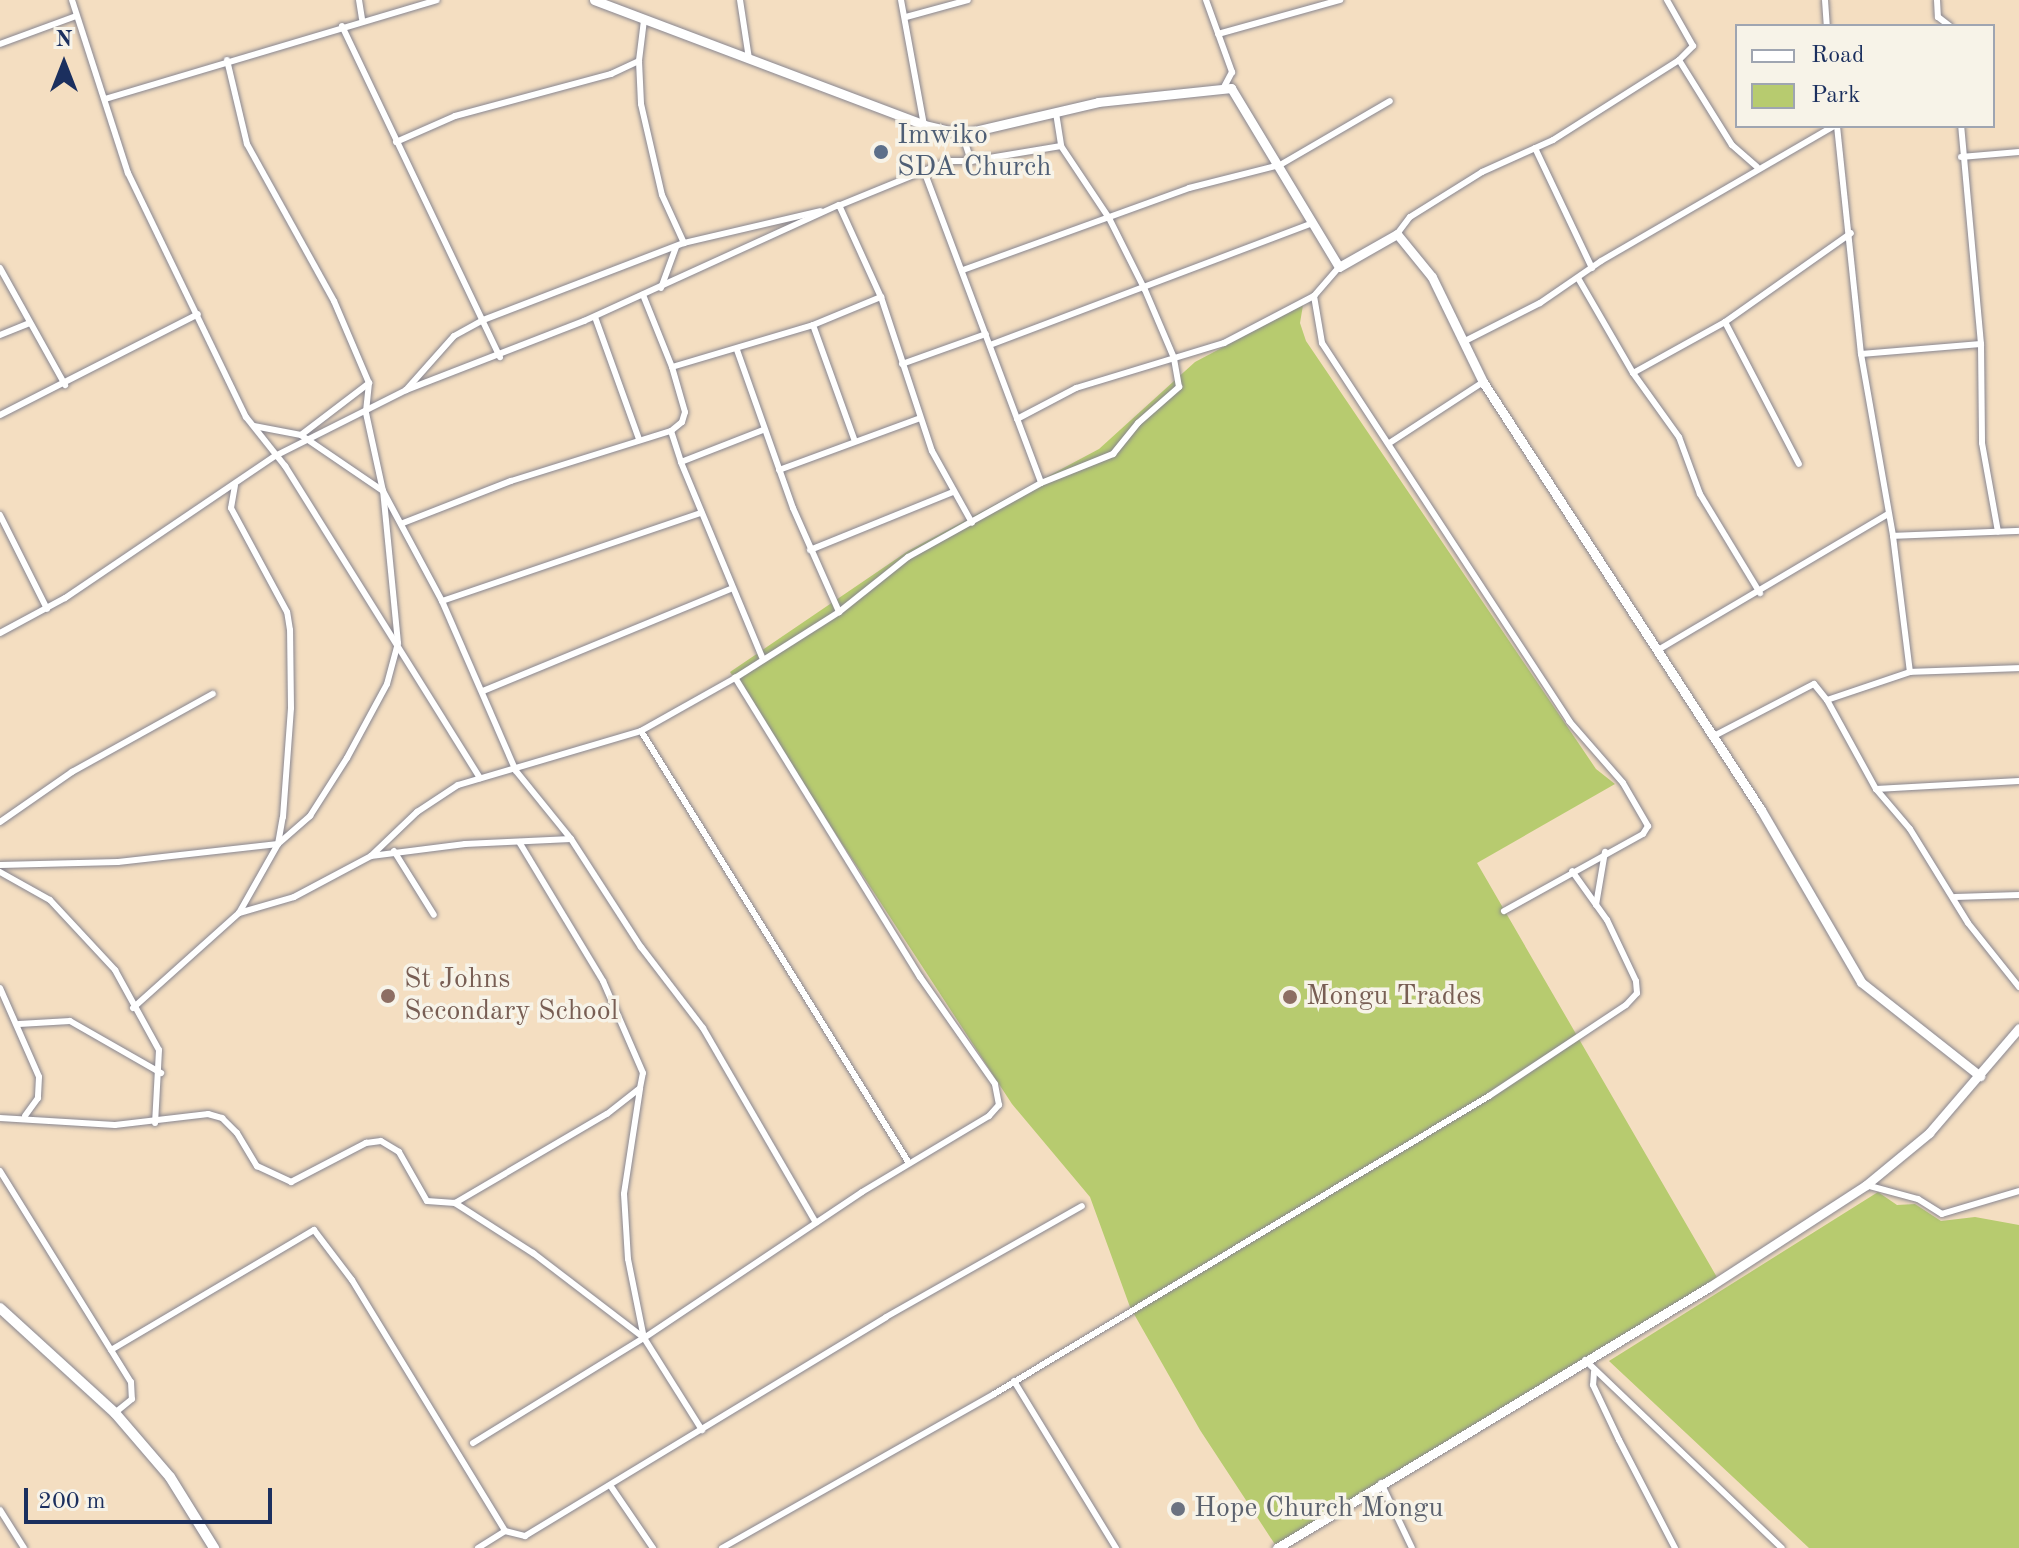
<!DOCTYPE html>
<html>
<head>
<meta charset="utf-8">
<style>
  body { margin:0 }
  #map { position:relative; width:2019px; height:1548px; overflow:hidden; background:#f4dec1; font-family:"Old Standard TT",serif }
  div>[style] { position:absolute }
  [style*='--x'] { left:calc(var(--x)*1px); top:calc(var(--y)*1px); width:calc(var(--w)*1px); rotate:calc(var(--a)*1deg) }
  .green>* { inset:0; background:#b7cb6f }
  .roads { filter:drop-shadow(0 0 2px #888690) drop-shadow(0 0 2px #888690) }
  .street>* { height:6px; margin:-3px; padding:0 3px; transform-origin:3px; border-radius:3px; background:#fff }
  .secondary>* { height:9px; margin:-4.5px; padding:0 4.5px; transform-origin:4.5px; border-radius:4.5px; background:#fff }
  .primary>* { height:10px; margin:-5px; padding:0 5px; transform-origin:5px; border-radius:5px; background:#fff }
  .dots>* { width:22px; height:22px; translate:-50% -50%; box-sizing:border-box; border:4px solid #f7f3e8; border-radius:50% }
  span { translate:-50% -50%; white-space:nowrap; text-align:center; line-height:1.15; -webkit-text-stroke:7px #f7f3e8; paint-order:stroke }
  .service-label { font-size:28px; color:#4e5e75 }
  .left { translate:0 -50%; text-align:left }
  .education-label { font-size:28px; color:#785e54 }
  .worship-label { font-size:28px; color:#5b616d }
  .legend { position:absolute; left:1735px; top:24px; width:260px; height:104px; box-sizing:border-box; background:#f7f3e8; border:2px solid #9fa5b1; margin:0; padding:10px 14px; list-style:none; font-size:24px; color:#1b2f5e }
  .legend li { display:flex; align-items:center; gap:16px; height:40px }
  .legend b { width:40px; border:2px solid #9fa5b1 }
  .north { position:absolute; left:24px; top:24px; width:80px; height:80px; -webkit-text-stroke:6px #f7f3e8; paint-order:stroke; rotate:0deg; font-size:22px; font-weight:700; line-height:32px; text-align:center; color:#1b2f5e }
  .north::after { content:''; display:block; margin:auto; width:28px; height:36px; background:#1b2f5e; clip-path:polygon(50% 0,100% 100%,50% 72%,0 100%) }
  .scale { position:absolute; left:24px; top:1488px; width:248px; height:36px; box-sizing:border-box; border:4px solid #1b2f5e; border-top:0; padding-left:10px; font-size:24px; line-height:28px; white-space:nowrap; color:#1b2f5e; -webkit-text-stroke:6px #f7f3e8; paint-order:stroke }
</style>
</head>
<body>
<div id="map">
  <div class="green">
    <div style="clip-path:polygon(1303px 305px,1300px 323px,1306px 341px,1596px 769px,1615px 784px,1477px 863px,1718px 1279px,1276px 1546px,1200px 1430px,1130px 1307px,1090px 1197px,1012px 1104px,730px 672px,908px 551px,1099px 449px,1195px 362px)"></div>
    <div style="clip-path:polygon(1878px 1192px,1897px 1205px,1915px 1204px,1941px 1221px,1975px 1217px,2019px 1225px,2019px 1548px,1809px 1548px,1609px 1361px)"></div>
  </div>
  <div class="roads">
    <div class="street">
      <div style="--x:72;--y:0;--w:182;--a:72.1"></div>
      <div style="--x:128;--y:173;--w:271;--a:64.2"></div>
      <div style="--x:246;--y:417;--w:63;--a:51.5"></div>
      <div style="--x:285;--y:466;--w:368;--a:58"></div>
      <div style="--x:359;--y:0;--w:19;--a:81"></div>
      <div style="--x:740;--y:0;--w:60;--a:81.3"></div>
      <div style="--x:901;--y:0;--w:127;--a:79.6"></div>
      <div style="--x:1206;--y:0;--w:77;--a:70.1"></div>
      <div style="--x:1232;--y:72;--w:17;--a:118"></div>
      <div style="--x:1825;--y:0;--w:26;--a:86"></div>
      <div style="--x:1937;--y:0;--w:17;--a:87"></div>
      <div style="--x:1938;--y:17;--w:15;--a:37"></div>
      <div style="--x:906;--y:17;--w:64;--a:-15.3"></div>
      <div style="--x:644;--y:20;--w:41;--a:97"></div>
      <div style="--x:639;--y:61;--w:43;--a:87.3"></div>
      <div style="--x:641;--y:104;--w:93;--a:77"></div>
      <div style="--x:662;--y:195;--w:53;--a:65.4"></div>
      <div style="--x:342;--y:26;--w:367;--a:64.5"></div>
      <div style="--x:1218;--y:34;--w:127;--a:-15.6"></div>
      <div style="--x:0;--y:44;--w:81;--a:-20.2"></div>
      <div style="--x:227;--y:60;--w:86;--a:76.6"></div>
      <div style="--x:247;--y:144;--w:179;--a:61"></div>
      <div style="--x:334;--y:301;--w:89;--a:66.9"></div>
      <div style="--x:369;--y:383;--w:30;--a:96"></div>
      <div style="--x:366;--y:413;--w:80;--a:77.7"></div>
      <div style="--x:383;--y:491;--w:125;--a:61.8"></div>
      <div style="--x:442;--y:601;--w:185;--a:66.5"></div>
      <div style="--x:516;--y:771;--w:87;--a:51"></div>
      <div style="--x:1679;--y:60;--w:100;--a:58.1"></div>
      <div style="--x:1732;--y:145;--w:33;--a:41"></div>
      <div style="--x:105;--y:99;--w:346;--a:-16.6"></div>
      <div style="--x:1056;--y:113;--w:33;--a:81"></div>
      <div style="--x:1837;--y:126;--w:229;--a:84"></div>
      <div style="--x:1861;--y:354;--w:185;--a:80"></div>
      <div style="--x:1893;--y:536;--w:137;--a:82.9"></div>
      <div style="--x:396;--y:142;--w:64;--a:-23.8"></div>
      <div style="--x:455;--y:116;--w:162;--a:-15.1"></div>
      <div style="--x:611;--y:74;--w:31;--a:-25"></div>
      <div style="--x:1535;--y:148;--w:133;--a:64.6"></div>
      <div style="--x:1961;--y:157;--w:58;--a:-4.9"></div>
      <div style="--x:924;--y:171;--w:333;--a:69.4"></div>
      <div style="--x:838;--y:206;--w:119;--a:-22.2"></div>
      <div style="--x:948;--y:161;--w:23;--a:0"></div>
      <div style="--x:971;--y:161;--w:28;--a:-108"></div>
      <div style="--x:1397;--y:234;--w:21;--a:-53"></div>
      <div style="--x:1410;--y:217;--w:85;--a:-32"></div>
      <div style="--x:1482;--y:172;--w:78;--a:-24.3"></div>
      <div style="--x:1553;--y:140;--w:149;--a:-32.4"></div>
      <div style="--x:1679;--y:60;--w:20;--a:-45"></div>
      <div style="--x:1693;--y:46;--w:53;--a:-119.5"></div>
      <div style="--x:0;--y:268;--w:134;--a:60.9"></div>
      <div style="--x:963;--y:270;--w:240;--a:-19.9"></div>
      <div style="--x:1189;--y:188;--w:94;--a:-14.2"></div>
      <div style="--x:1280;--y:165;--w:127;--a:-30.2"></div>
      <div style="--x:1578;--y:278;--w:110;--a:59.9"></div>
      <div style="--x:1633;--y:373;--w:105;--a:-29"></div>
      <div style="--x:1725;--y:322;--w:154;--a:-35.2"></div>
      <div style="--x:661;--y:288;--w:44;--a:-69.9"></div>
      <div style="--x:1314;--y:296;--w:48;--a:80.3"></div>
      <div style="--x:1322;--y:343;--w:452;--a:56.8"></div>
      <div style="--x:1569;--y:721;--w:82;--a:48.9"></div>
      <div style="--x:1623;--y:783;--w:50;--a:59.8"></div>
      <div style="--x:1648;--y:826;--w:9;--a:122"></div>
      <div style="--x:1643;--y:834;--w:159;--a:151"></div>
      <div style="--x:595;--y:317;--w:130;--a:70.2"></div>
      <div style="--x:1725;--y:322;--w:160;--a:62.5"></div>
      <div style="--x:813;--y:325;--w:121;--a:70.2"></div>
      <div style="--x:0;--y:335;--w:31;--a:-22"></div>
      <div style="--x:1465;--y:341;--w:84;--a:-26.9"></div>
      <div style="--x:1540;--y:303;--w:74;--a:-34.5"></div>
      <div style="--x:1601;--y:261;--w:269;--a:-30.1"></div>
      <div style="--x:1981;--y:344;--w:99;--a:89.4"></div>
      <div style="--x:1982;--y:443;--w:90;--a:79.8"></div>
      <div style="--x:990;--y:345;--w:345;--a:-20.7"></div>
      <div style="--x:737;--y:350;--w:168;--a:70.5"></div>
      <div style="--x:793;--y:508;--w:114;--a:66.1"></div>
      <div style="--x:1861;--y:354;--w:120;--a:-4.8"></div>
      <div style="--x:1981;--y:344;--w:219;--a:-95.2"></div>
      <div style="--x:902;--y:364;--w:89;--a:-19.7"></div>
      <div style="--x:672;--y:367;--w:147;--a:-16.6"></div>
      <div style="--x:813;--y:325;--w:74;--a:-22.4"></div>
      <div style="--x:1633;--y:373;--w:79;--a:54.3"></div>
      <div style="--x:1679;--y:437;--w:61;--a:69.8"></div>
      <div style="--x:1700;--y:494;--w:116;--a:58.8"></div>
      <div style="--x:406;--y:390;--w:72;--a:-48.4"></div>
      <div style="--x:454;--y:336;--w:33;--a:-29"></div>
      <div style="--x:483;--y:320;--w:215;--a:-21"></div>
      <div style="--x:684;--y:243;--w:140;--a:-13.2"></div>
      <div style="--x:0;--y:415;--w:222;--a:-27"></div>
      <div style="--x:1017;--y:419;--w:67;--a:-27.7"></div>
      <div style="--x:1076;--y:388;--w:155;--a:-16.9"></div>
      <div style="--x:1224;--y:343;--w:102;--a:-27.6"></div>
      <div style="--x:1314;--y:296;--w:38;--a:-49"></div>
      <div style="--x:671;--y:431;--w:33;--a:72"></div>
      <div style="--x:301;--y:435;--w:86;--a:-37.4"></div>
      <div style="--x:1391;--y:442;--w:110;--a:-33.1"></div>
      <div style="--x:779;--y:470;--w:150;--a:-20.2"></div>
      <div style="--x:0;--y:515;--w:105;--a:63.4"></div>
      <div style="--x:403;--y:523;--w:116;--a:-21.3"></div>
      <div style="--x:511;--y:481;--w:168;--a:-17.4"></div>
      <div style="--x:671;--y:431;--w:14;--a:-39"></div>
      <div style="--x:682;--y:422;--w:10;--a:-73"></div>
      <div style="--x:685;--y:412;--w:47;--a:-106.1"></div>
      <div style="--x:672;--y:367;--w:78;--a:-111.9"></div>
      <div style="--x:1893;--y:536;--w:126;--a:-2.3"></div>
      <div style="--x:810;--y:550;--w:154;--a:-22.1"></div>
      <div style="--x:442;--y:601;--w:274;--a:-18.8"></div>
      <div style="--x:0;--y:633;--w:74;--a:-28.3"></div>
      <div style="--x:65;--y:598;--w:254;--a:-34.1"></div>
      <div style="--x:275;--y:456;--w:147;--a:-26.7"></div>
      <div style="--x:406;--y:390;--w:191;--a:-21.2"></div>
      <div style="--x:584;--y:321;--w:280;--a:-24.5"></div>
      <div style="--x:839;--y:205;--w:101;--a:65.5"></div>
      <div style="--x:881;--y:297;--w:162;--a:71.7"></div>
      <div style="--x:932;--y:451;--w:82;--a:60.9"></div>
      <div style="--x:1658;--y:650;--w:267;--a:-30.6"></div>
      <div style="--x:762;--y:657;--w:211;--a:-112.6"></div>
      <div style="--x:681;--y:462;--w:88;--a:-21.3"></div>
      <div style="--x:483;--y:691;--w:268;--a:-22.4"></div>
      <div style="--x:1827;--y:700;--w:102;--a:61.2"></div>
      <div style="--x:1876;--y:789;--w:143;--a:-3.2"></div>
      <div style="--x:641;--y:731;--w:508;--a:58.19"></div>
      <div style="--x:1712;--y:737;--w:115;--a:-27.5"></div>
      <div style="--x:1814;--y:684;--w:21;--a:51"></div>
      <div style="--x:1827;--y:700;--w:88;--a:-18.6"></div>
      <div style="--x:1910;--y:672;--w:109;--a:-2.1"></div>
      <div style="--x:1876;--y:789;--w:52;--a:49.6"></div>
      <div style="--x:1910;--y:829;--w:110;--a:58.3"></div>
      <div style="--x:1968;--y:923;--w:82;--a:51.4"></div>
      <div style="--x:0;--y:822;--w:88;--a:-34.8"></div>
      <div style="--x:72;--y:772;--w:161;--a:-29"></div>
      <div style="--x:394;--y:851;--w:75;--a:58"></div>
      <div style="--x:371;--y:856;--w:64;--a:-43.7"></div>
      <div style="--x:417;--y:812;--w:49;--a:-33.4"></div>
      <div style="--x:458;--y:785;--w:191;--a:-16.4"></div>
      <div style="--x:641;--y:731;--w:108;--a:-29.4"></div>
      <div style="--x:735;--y:678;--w:123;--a:-32.4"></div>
      <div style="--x:839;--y:612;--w:88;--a:-38.6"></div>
      <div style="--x:908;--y:557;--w:152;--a:-29.1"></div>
      <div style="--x:1041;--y:483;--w:78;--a:-21.9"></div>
      <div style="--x:1113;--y:454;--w:40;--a:-51"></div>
      <div style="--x:1138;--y:423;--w:55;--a:-41.3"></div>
      <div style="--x:1179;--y:387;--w:29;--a:-100"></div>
      <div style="--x:1174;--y:358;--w:74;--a:-113.1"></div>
      <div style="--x:1145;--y:290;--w:80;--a:-116.6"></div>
      <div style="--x:1109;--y:218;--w:87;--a:-123.7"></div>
      <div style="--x:1061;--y:146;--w:91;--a:170.5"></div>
      <div style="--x:0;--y:865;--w:118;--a:-1.5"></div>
      <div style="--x:118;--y:862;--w:161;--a:-6.4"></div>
      <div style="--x:278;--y:844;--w:43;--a:-41.2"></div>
      <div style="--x:310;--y:816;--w:69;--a:-57.5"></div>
      <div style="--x:347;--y:758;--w:84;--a:-61.6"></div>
      <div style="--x:387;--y:684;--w:42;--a:-75"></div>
      <div style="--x:398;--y:643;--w:153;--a:-95.6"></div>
      <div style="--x:383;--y:491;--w:99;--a:-145.7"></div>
      <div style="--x:301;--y:435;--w:48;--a:-169.2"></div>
      <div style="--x:0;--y:872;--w:57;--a:29.2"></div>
      <div style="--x:50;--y:900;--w:96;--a:47.1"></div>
      <div style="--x:115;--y:970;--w:91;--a:61.2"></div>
      <div style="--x:159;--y:1050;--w:73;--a:93.1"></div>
      <div style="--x:1955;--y:897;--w:64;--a:-1.8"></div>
      <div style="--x:1596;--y:905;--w:54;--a:-80.4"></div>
      <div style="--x:239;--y:913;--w:57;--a:-16.2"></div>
      <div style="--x:294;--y:897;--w:87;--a:-28"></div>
      <div style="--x:371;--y:856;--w:95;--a:-7.3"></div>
      <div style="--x:465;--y:844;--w:106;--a:-2.7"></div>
      <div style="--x:571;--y:839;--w:129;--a:57.1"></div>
      <div style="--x:641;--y:947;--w:102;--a:52.6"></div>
      <div style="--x:703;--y:1028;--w:225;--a:59.9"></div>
      <div style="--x:0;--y:988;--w:97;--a:66.3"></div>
      <div style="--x:39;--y:1077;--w:21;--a:93"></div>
      <div style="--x:38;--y:1098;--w:22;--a:126"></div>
      <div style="--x:133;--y:1008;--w:142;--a:-41.9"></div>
      <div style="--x:239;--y:913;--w:79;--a:-60.5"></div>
      <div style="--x:278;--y:844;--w:27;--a:-80"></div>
      <div style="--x:283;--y:817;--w:109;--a:-85.8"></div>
      <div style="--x:291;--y:708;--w:78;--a:-90.7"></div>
      <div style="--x:290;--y:630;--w:18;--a:-99"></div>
      <div style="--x:287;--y:612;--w:118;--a:-118.3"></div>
      <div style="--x:231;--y:508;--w:23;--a:-80"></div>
      <div style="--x:19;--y:1024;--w:51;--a:-3.4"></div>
      <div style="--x:70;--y:1021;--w:105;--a:29.7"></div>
      <div style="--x:640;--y:1089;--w:106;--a:98.7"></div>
      <div style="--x:624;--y:1194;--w:65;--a:86.5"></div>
      <div style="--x:628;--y:1259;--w:81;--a:78.6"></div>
      <div style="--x:0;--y:1118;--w:115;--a:3.5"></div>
      <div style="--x:115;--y:1125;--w:94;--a:-6.7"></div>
      <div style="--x:208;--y:1114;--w:15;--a:16"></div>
      <div style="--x:222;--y:1118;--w:21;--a:45"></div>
      <div style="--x:237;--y:1133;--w:39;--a:59"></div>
      <div style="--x:257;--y:1166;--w:38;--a:25"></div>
      <div style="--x:291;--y:1182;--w:85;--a:-27.5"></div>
      <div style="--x:366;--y:1143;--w:15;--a:-8"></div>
      <div style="--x:381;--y:1141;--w:21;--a:31"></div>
      <div style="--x:399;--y:1152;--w:56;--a:60.3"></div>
      <div style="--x:427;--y:1201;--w:28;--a:4"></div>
      <div style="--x:455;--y:1203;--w:176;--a:-30.4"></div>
      <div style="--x:607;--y:1114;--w:42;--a:-38.2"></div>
      <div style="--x:640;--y:1088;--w:15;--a:-79"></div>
      <div style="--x:643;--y:1073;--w:100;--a:-113.5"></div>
      <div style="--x:603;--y:981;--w:162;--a:-121.1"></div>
      <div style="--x:0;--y:1171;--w:248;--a:58.2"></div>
      <div style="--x:131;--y:1382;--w:17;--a:87"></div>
      <div style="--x:132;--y:1399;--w:22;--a:141"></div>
      <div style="--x:1866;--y:1185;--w:54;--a:15.1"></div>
      <div style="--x:1918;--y:1199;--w:28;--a:32"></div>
      <div style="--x:1942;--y:1214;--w:80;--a:-16.6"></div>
      <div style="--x:455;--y:1203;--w:93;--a:32.7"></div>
      <div style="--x:533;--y:1253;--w:140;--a:37.4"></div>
      <div style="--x:644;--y:1338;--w:109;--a:57.8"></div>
      <div style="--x:111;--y:1350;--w:236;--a:-30.6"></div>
      <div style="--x:314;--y:1230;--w:63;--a:52.8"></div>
      <div style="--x:352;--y:1280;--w:294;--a:58.6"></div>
      <div style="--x:505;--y:1531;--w:21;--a:14"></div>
      <div style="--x:525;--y:1536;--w:422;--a:-31.2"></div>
      <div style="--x:886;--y:1317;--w:225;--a:-29.5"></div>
      <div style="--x:1585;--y:1360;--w:272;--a:43.7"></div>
      <div style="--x:1594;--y:1372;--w:13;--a:94"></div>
      <div style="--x:1593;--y:1385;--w:61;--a:64.7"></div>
      <div style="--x:1619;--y:1440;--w:122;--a:62.6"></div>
      <div style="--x:1014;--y:1381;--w:196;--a:58.6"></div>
      <div style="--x:473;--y:1443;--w:201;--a:-31.6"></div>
      <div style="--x:644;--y:1338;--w:262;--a:-33.8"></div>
      <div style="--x:862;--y:1192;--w:148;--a:-30.9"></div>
      <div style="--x:989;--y:1116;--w:15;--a:-48"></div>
      <div style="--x:999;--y:1105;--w:21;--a:-101"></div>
      <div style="--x:995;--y:1084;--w:131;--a:-125"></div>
      <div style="--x:920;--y:977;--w:352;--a:-121.7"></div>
      <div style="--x:1381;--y:1483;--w:72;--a:64.5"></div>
      <div style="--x:612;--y:1488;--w:73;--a:55.7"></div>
      <div style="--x:0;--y:1510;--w:45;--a:57.7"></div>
      <div style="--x:478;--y:1548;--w:32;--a:-32"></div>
      <div style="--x:722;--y:1548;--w:313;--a:-29.5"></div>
      <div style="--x:994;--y:1394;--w:578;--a:-31.05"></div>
      <div style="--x:1489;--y:1096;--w:164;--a:-33.6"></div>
      <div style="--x:1626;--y:1005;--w:16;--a:-47"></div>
      <div style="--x:1637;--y:993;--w:12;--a:-95"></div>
      <div style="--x:1636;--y:981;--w:68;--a:-115.4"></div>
      <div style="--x:1607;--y:920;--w:60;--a:-125.5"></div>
    </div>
    <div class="secondary">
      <div style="--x:594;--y:0;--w:353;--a:20.7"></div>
      <div style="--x:924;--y:125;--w:39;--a:13"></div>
      <div style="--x:962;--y:134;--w:140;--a:-13.2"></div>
      <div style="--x:1098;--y:102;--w:134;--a:-6"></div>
      <div style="--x:1231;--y:88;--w:209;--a:58.9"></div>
      <div style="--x:1339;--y:267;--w:67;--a:-29.6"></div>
      <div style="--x:1397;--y:234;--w:55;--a:50.9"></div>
      <div style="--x:1432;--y:277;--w:117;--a:64.1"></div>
      <div style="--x:1483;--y:382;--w:510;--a:56.99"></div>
      <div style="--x:1761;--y:810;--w:199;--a:59.8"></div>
      <div style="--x:1861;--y:982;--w:152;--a:38.3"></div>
      <div style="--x:1277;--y:1548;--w:505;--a:-31.14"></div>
      <div style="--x:1709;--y:1287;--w:187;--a:-33"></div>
      <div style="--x:1866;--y:1185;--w:82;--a:-39.5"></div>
      <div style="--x:1929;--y:1133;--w:138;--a:-49.4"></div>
    </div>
    <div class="primary">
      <div style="--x:0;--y:1308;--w:156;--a:42.4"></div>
      <div style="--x:115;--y:1413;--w:84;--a:49.3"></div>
      <div style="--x:170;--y:1477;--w:84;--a:58.2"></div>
    </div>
  </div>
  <div class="dots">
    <div style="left:881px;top:152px;background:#5c6f8a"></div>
    <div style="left:388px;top:996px;background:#8d6e63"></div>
    <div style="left:1290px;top:997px;background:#8d6e63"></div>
    <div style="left:1178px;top:1509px;background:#6b7280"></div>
  </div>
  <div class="service-label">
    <span class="left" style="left:897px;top:152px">Imwiko<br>SDA Church</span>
  </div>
  <div class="education-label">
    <span class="left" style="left:404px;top:996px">St Johns<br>Secondary School</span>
    <span class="left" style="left:1306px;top:997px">Mongu Trades</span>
  </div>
  <div class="worship-label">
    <span class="left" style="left:1194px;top:1509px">Hope Church Mongu</span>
  </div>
  <ul class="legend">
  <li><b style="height:10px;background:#fff"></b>Road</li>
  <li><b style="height:22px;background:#b7cb6f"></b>Park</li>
  </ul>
  <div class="north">N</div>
  <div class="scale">200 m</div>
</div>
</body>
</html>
